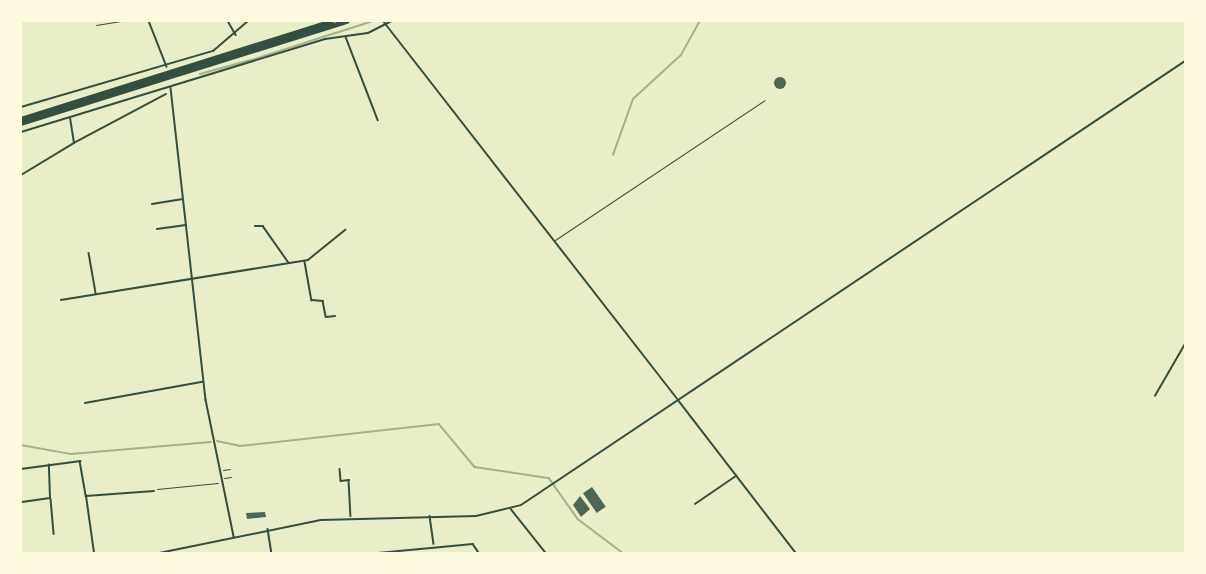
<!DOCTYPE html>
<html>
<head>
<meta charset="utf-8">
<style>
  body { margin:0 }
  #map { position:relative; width:1206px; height:574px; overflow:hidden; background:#e9edc9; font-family:"Alegreya Sans",sans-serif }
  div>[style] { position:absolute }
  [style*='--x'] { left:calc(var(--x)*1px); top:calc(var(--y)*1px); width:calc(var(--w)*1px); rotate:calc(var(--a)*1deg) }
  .stream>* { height:1.5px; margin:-0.75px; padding:0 0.75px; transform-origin:0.75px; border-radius:0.75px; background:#a3b18a }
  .building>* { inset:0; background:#4f6655; transform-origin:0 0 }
  .round { border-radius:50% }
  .path>* { height:1px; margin:-0.5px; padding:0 0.5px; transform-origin:0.5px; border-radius:0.5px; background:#344e41 }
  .service>* { height:1px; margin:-0.5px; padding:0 0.5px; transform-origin:0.5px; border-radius:0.5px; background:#344e41 }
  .pedestrian>* { height:1.5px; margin:-0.75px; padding:0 0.75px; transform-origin:0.75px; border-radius:0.75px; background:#344e41 }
  .minor>* { height:1.5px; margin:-0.75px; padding:0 0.75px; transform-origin:0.75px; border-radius:0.75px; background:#344e41 }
  .tertiary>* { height:2px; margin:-1px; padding:0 1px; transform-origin:1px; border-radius:1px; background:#344e41 }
  .motorway>* { height:4.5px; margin:-2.25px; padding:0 2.25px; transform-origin:2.25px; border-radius:2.25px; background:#344e41 }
  span { translate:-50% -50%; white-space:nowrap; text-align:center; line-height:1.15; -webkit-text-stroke:5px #fefae0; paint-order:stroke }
  .frame { position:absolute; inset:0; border:22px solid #fefae0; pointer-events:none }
</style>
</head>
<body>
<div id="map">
  <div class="stream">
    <div style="--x:336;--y:33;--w:40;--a:-18"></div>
    <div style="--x:252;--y:60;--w:87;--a:-18"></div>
    <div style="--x:200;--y:74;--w:53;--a:-15.4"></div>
    <div style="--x:613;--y:155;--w:59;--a:-70.3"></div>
    <div style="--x:633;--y:99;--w:65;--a:-42.5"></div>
    <div style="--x:681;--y:55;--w:39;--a:-61"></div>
    <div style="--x:217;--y:441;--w:24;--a:12"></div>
    <div style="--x:240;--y:446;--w:200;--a:-6.3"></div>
    <div style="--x:439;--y:424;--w:56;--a:50.1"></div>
    <div style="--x:475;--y:467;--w:75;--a:8.5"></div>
    <div style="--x:549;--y:478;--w:50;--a:54.7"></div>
    <div style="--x:578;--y:519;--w:56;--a:37.1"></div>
    <div style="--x:21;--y:445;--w:51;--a:10.2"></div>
    <div style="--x:71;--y:454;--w:140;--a:-4.9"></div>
  </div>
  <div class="building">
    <div class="round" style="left:774px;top:77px;width:12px;height:12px"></div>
    <div style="left:592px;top:487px;width:24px;height:11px;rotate:55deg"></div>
    <div style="clip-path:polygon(580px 496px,590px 509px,581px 517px,573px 505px)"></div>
    <div style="clip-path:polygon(265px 512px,266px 517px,247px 519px,246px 513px)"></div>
  </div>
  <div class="path">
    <div style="--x:96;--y:25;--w:25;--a:-9"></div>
    <div style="--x:157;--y:489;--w:61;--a:-5.6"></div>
  </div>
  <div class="service">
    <div style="--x:555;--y:240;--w:252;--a:-33.7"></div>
    <div style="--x:223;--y:470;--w:7;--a:-8"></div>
    <div style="--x:224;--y:478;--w:7;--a:-8"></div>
  </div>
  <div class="pedestrian">
    <div style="--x:1155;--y:396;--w:60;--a:-60"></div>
  </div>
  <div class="minor">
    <div style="--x:149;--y:21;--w:49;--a:68.6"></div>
    <div style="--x:228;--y:21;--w:16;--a:60"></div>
    <div style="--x:346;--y:37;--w:89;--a:68.9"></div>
    <div style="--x:171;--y:88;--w:314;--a:83.6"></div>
    <div style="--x:206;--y:400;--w:139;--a:78.4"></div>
    <div style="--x:74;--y:143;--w:104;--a:-28"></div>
    <div style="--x:152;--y:204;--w:31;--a:-9"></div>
    <div style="--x:255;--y:226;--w:8;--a:0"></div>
    <div style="--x:263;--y:226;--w:45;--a:54.9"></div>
    <div style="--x:157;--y:229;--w:29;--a:-8"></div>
    <div style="--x:89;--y:253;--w:41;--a:80.1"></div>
    <div style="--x:305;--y:262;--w:39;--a:80"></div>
    <div style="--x:312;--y:300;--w:11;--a:5"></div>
    <div style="--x:323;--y:301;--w:16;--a:79"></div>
    <div style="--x:326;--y:317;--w:9;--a:-6"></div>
    <div style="--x:61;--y:300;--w:250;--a:-9.2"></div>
    <div style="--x:308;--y:260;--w:48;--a:-39"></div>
    <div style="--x:679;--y:401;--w:192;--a:52.4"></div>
    <div style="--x:85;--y:403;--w:119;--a:-10.2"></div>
    <div style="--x:21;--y:469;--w:60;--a:-7.7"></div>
    <div style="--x:80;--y:461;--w:36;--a:80"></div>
    <div style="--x:340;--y:469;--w:12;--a:85"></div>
    <div style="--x:341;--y:481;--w:8;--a:-7"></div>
    <div style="--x:349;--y:480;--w:36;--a:87"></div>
    <div style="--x:51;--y:499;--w:35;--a:85"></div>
    <div style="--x:22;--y:502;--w:28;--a:-8"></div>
    <div style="--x:50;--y:498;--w:33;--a:-92"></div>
    <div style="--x:695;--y:504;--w:50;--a:-34.3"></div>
    <div style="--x:511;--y:509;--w:56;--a:51.5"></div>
    <div style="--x:430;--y:516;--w:28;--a:82"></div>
    <div style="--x:268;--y:529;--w:24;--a:81"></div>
    <div style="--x:94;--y:553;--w:58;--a:-98"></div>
    <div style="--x:86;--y:496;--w:68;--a:-4.2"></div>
    <div style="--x:378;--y:553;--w:95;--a:-5.4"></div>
    <div style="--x:473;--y:544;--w:11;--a:56"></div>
  </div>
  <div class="tertiary">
    <div style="--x:383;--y:21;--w:480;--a:52.1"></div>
    <div style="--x:21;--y:107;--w:200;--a:-16.3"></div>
    <div style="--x:213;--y:51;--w:46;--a:-40.6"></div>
    <div style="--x:21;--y:132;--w:318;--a:-17"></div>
    <div style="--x:325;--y:39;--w:43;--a:-7.9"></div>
    <div style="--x:368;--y:33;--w:27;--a:-27"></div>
    <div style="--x:21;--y:175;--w:62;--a:-31.1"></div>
    <div style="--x:74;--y:143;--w:25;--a:-99"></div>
    <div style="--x:159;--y:553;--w:165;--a:-11.5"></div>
    <div style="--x:321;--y:520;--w:155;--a:-1.5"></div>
    <div style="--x:476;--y:516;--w:46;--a:-13.7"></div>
    <div style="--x:521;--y:505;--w:799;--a:-33.77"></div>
  </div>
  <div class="motorway">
    <div style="--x:21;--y:119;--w:325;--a:-17.5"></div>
    <div style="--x:21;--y:123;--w:341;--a:-17.4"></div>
  </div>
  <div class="frame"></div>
</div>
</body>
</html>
